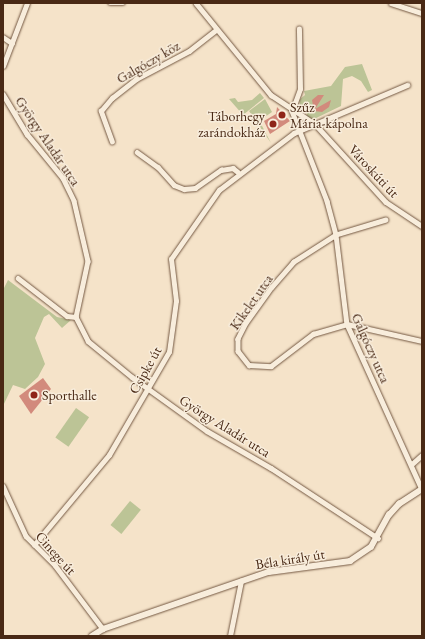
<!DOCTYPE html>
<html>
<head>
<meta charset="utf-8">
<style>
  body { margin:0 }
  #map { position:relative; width:425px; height:639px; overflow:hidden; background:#f5e3c9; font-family:"EB Garamond",serif }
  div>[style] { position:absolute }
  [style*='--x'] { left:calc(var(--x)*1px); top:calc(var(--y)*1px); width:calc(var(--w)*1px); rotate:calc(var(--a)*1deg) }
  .green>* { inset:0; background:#bcc496; transform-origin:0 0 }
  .building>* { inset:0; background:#d28a7c }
  .roads { filter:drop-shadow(0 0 1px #745842) drop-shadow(0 0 1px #745842) }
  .minor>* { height:4.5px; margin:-2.25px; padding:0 2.25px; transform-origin:2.25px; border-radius:2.25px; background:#f8eddc }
  .tertiary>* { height:5.5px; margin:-2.75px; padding:0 2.75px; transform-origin:2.75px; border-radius:2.75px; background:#f8eddc }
  .dots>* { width:11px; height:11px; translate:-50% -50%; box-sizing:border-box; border:2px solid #f8eddc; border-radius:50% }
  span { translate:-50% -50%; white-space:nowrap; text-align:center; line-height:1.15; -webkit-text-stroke:3px #f8eddc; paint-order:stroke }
  .street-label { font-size:14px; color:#492915 }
  .poi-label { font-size:14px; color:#492915 }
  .left { translate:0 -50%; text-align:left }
  .right { translate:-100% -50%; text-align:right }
  .frame { position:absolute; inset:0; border:4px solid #492915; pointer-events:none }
</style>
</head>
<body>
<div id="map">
  <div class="green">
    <div style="clip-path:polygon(362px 64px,372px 90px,368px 92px,361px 81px,352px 76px,343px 79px,341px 106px,312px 120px,307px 117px,306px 108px,301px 108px,299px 100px,305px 95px,304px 91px,331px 86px,345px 67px)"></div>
    <div style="clip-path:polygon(260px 93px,264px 98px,243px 115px,229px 99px,235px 98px,238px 102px,252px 100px)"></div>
    <div style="clip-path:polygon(265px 99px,272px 112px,262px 119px,261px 124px,271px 143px,249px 111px)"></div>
    <div style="clip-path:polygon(8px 280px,57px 317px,71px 320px,62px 328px,49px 314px,44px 317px,35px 338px,45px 364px,38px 377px,25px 389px,13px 385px,3px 406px,3px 290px)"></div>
    <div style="left:76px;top:408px;width:16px;height:36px;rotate:35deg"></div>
    <div style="left:130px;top:501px;width:14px;height:31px;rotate:39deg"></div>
  </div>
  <div class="building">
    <div style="clip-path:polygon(324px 95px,315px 109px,331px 100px,329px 107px,322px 112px,314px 111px,312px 100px,318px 95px)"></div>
    <div style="clip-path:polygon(277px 107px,290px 121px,270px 134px,264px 121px,276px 114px)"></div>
    <div style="clip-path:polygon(43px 378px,51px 389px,31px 414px,19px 396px)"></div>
  </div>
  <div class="roads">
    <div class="minor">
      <div style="--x:110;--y:3;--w:13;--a:0"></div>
      <div style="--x:196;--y:3;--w:119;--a:50.8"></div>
      <div style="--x:271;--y:95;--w:53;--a:33.4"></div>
      <div style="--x:315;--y:124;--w:105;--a:47.7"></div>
      <div style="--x:386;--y:202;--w:43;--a:33.7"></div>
      <div style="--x:391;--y:3;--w:33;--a:18"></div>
      <div style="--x:3;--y:37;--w:11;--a:34"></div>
      <div style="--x:3;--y:66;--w:67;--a:-69.1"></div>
      <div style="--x:3;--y:94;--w:47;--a:59"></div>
      <div style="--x:27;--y:134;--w:57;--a:50.7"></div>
      <div style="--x:63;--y:178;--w:25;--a:64"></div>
      <div style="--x:74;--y:201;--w:62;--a:76.9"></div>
      <div style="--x:88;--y:261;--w:57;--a:102.1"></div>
      <div style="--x:76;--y:317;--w:27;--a:63"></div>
      <div style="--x:88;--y:341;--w:57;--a:39.3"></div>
      <div style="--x:132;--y:377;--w:92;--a:35.8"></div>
      <div style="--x:207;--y:431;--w:74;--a:30"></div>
      <div style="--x:271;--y:468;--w:128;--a:33.2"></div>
      <div style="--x:292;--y:111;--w:97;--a:68.7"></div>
      <div style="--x:327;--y:201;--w:35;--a:75"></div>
      <div style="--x:336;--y:235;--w:90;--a:83"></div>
      <div style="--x:347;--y:324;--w:181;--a:65.6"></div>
      <div style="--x:292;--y:111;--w:23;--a:-70"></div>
      <div style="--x:300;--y:89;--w:60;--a:-91"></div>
      <div style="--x:112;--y:142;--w:33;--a:-110"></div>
      <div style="--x:101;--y:111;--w:17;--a:-50"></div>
      <div style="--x:112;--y:98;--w:31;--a:-38"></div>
      <div style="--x:136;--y:79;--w:60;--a:-27.8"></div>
      <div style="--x:189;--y:51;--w:34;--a:-38"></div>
      <div style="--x:137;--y:152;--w:26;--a:36"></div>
      <div style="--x:158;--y:167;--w:24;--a:48"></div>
      <div style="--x:174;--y:185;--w:11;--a:22"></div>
      <div style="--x:184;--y:189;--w:11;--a:-5"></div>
      <div style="--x:195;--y:188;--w:32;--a:-35"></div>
      <div style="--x:221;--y:170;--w:12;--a:-9"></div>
      <div style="--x:233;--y:168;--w:6;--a:39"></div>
      <div style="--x:386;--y:220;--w:52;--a:163.3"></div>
      <div style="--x:336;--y:235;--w:50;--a:147.3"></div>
      <div style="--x:294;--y:262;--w:33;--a:131"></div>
      <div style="--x:272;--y:287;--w:44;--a:125.8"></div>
      <div style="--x:246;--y:323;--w:18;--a:117"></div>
      <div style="--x:238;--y:339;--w:12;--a:90"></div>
      <div style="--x:238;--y:351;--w:18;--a:52"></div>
      <div style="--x:249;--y:365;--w:22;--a:3"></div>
      <div style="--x:271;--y:366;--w:53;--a:-37.3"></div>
      <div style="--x:313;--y:334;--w:35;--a:-16"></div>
      <div style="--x:347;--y:324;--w:77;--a:12.8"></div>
      <div style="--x:18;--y:278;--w:62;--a:37.8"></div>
      <div style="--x:67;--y:316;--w:9;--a:6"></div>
      <div style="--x:412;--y:464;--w:13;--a:-42"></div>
      <div style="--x:3;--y:486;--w:55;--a:65.3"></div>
      <div style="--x:26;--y:536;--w:41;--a:45"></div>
      <div style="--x:55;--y:565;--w:80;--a:53.1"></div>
      <div style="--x:34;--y:545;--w:117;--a:-50.2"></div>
      <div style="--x:109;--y:455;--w:119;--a:-59.8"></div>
      <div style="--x:169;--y:352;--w:51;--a:-82.2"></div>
      <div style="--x:176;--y:301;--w:42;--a:-96.8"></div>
      <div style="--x:171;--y:259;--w:84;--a:-55.2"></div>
      <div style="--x:219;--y:190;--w:94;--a:-37.2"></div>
      <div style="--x:294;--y:133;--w:123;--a:-23"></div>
      <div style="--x:230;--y:636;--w:56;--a:-78.7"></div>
    </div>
    <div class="tertiary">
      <div style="--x:92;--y:636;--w:13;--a:-32"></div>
      <div style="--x:103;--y:629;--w:176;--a:-19"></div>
      <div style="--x:269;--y:572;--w:82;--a:-7.7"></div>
      <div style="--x:350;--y:561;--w:25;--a:-34"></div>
      <div style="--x:371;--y:547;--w:37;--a:-61"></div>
      <div style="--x:389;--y:515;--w:15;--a:-48"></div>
      <div style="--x:399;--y:504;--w:27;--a:-33"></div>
    </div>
  </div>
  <div class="dots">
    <div style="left:282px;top:115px;background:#8f2418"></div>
    <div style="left:273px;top:124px;background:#8f2418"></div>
    <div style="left:34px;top:395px;background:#8f2418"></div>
  </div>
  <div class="street-label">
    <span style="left:148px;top:62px;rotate:-30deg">Galgóczy köz</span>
    <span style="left:48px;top:141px;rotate:56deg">György Aladár utca</span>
    <span style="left:374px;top:171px;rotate:47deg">Városkúti út</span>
    <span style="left:251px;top:302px;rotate:-55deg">Kikelet utca</span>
    <span style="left:371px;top:348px;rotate:66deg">Galgóczy utca</span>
    <span style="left:145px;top:370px;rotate:-61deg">Csipke út</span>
    <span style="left:225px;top:426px;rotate:32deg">György Aladár utca</span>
    <span style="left:56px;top:553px;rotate:48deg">Cinege út</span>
    <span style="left:290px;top:559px;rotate:-9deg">Béla király út</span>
  </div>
  <div class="poi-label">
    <span class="left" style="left:290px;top:115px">Szűz<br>Mária-kápolna</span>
    <span class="right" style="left:265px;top:124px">Táborhegy<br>zarándokház</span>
    <span class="left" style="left:42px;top:395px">Sporthalle</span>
  </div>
  <div class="frame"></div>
</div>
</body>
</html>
